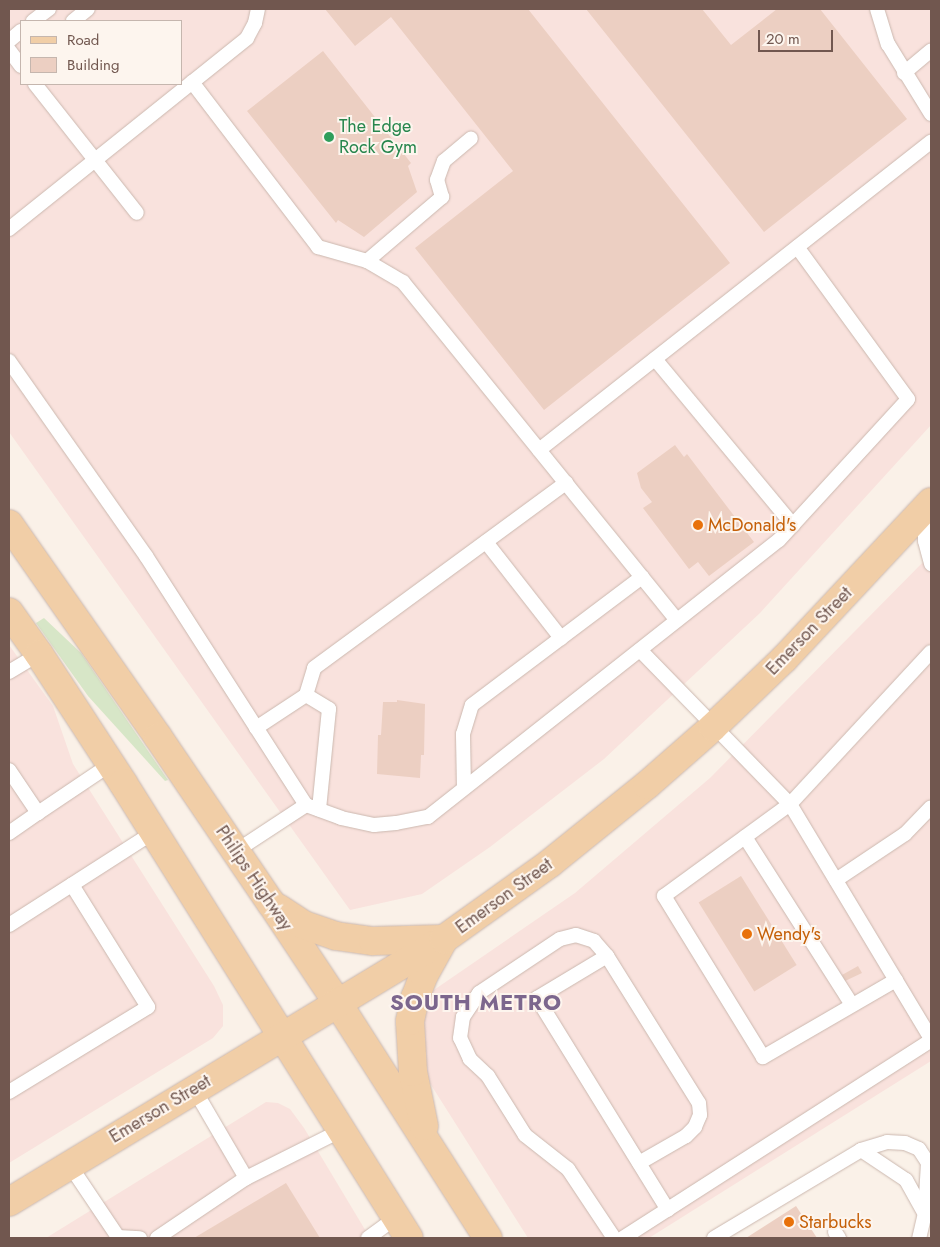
<!DOCTYPE html>
<html>
<head>
<meta charset="utf-8">
<style>
  body { margin:0 }
  #map { position:relative; width:940px; height:1247px; overflow:hidden; background:#faf1e8; font-family:Jost,sans-serif }
  div>[style] { position:absolute }
  [style*='--x'] { left:calc(var(--x)*1px); top:calc(var(--y)*1px); width:calc(var(--w)*1px); rotate:calc(var(--a)*1deg) }
  .commercial>* { inset:0; background:#f9e2dd }
  .green>* { inset:0; background:#d7e6c7 }
  .building>* { inset:0; background:#eccfc2; transform-origin:0 0 }
  .roads { filter:drop-shadow(0 0 1px #cbb8af) drop-shadow(0 0 1px #cbb8af) }
  .service>* { height:14px; margin:-7px; padding:0 7px; transform-origin:7px; border-radius:7px; background:#fff }
  .primary>* { height:28px; margin:-14px; padding:0 14px; transform-origin:14px; border-radius:14px; background:#f1cea7 }
  .dots>* { width:14px; height:14px; translate:-50% -50%; box-sizing:border-box; border:2px solid #fdf5ee; border-radius:50% }
  span { translate:-50% -50%; white-space:nowrap; text-align:center; line-height:1.15; -webkit-text-stroke:4px #fdf5ee; paint-order:stroke }
  .leisure-label { font-size:18px; color:#27864d }
  .left { translate:0 -50%; text-align:left }
  .food-label { font-size:18px; color:#c56008 }
  .street-label { font-size:18px; color:#71574f }
  .district-label { font-size:22px; color:#7c668d; font-weight:700; letter-spacing:1px }
  .frame { position:absolute; inset:0; border:10px solid #71574f; pointer-events:none }
  .legend { position:absolute; left:20px; top:20px; width:162px; height:65px; box-sizing:border-box; background:#fdf5ee; border:1px solid #c5b6ae; margin:0; padding:6px 9px; list-style:none; font-size:15px; color:#71574f }
  .legend li { display:flex; align-items:center; gap:10px; height:25px }
  .legend b { width:25px; border:1px solid #c5b6ae }
  .scale { position:absolute; left:758px; top:30px; width:75px; height:22px; box-sizing:border-box; border:2px solid #71574f; border-top:0; padding-left:6px; font-size:15px; line-height:18px; white-space:nowrap; color:#71574f; -webkit-text-stroke:4px #fdf5ee; paint-order:stroke }
</style>
</head>
<body>
<div id="map">
  <div class="commercial">
    <div style="clip-path:polygon(evenodd,9px 9px,931px 9px,931px 425px,760px 613px,604px 759px,490px 847px,422px 894px,350px 910px,9px 432px,9px 9px,21px 21px,181px 21px,181px 84px,21px 84px,21px 21px)"></div>
    <div style="clip-path:polygon(931px 554px,931px 1061px,649px 1238px,528px 1238px,426px 1077px,420px 1013px,431px 992px,575px 893px,710px 778px)"></div>
    <div style="clip-path:polygon(9px 645px,53px 706px,73px 764px,214px 986px,223px 1005px,223px 1026px,213px 1038px,9px 1163px)"></div>
    <div style="clip-path:polygon(266px 1102px,278px 1103px,290px 1109px,304px 1128px,370px 1238px,46px 1238px)"></div>
  </div>
  <div class="green">
    <div style="clip-path:polygon(44px 618px,81px 653px,168px 780px,165px 781px,88px 696px,36px 623px)"></div>
  </div>
  <div class="building">
    <div style="clip-path:polygon(325px 9px,528px 9px,730px 263px,544px 410px,415px 248px,513px 171px,391px 17px,355px 46px)"></div>
    <div style="clip-path:polygon(586px 9px,702px 9px,731px 45px,777px 9px,820px 9px,907px 119px,764px 232px)"></div>
    <div style="clip-path:polygon(323px 51px,411px 163px,408px 166px,417px 192px,364px 237px,338px 220px,336px 223px,247px 111px)"></div>
    <div style="clip-path:polygon(675px 445px,684px 457px,687px 454px,754px 542px,709px 576px,698px 562px,689px 569px,643px 508px,652px 502px,641px 488px,637px 473px)"></div>
    <div style="clip-path:polygon(397px 700px,425px 704px,424px 755px,421px 755px,420px 778px,377px 774px,378px 735px,381px 735px,383px 702px,397px 702px)"></div>
    <div style="left:741px;top:876px;width:105px;height:50px;rotate:58deg"></div>
    <div style="clip-path:polygon(858px 966px,862px 973px,845px 981px,842px 975px)"></div>
    <div style="clip-path:polygon(286px 1183px,320px 1238px,194px 1238px)"></div>
    <div style="clip-path:polygon(796px 1206px,817px 1238px,746px 1238px)"></div>
  </div>
  <div class="roads">
    <div class="service">
      <div style="--x:877;--y:9;--w:37;--a:73"></div>
      <div style="--x:888;--y:44;--w:82;--a:58.4"></div>
      <div style="--x:33;--y:21;--w:20;--a:-37"></div>
      <div style="--x:73;--y:21;--w:19;--a:-39"></div>
      <div style="--x:9;--y:41;--w:16;--a:-40"></div>
      <div style="--x:9;--y:50;--w:20;--a:53"></div>
      <div style="--x:904;--y:73;--w:35;--a:-40"></div>
      <div style="--x:192;--y:82;--w:208;--a:52.6"></div>
      <div style="--x:318;--y:247;--w:51;--a:15.9"></div>
      <div style="--x:367;--y:261;--w:42;--a:30.3"></div>
      <div style="--x:403;--y:282;--w:435;--a:51"></div>
      <div style="--x:35;--y:84;--w:164;--a:51.7"></div>
      <div style="--x:9;--y:229;--w:305;--a:-38.7"></div>
      <div style="--x:247;--y:38;--w:17;--a:-62"></div>
      <div style="--x:255;--y:23;--w:14;--a:-78"></div>
      <div style="--x:367;--y:261;--w:99;--a:-40.5"></div>
      <div style="--x:442;--y:197;--w:18;--a:-106"></div>
      <div style="--x:437;--y:180;--w:20;--a:-70"></div>
      <div style="--x:444;--y:161;--w:35;--a:-40"></div>
      <div style="--x:655;--y:359;--w:216;--a:50.3"></div>
      <div style="--x:9;--y:361;--w:238;--a:54.9"></div>
      <div style="--x:146;--y:556;--w:296;--a:57.3"></div>
      <div style="--x:306;--y:805;--w:37;--a:20"></div>
      <div style="--x:341;--y:818;--w:34;--a:12"></div>
      <div style="--x:374;--y:825;--w:22;--a:-5"></div>
      <div style="--x:396;--y:823;--w:33;--a:-11"></div>
      <div style="--x:428;--y:817;--w:447;--a:-38.3"></div>
      <div style="--x:779;--y:540;--w:191;--a:-47.5"></div>
      <div style="--x:908;--y:399;--w:188;--a:-126.1"></div>
      <div style="--x:539;--y:450;--w:499;--a:-38.2"></div>
      <div style="--x:924;--y:510;--w:31;--a:88"></div>
      <div style="--x:925;--y:541;--w:24;--a:75"></div>
      <div style="--x:486;--y:542;--w:122;--a:52"></div>
      <div style="--x:640;--y:650;--w:215;--a:45.8"></div>
      <div style="--x:790;--y:804;--w:274;--a:59"></div>
      <div style="--x:9;--y:672;--w:35;--a:-31"></div>
      <div style="--x:306;--y:695;--w:27;--a:31"></div>
      <div style="--x:329;--y:709;--w:101;--a:95.7"></div>
      <div style="--x:256;--y:728;--w:60;--a:-33.4"></div>
      <div style="--x:306;--y:695;--w:28;--a:-73"></div>
      <div style="--x:314;--y:668;--w:313;--a:-36.3"></div>
      <div style="--x:9;--y:770;--w:52;--a:56"></div>
      <div style="--x:38;--y:813;--w:88;--a:-33.9"></div>
      <div style="--x:464;--y:788;--w:54;--a:-91.1"></div>
      <div style="--x:463;--y:734;--w:30;--a:-73"></div>
      <div style="--x:472;--y:705;--w:213;--a:-37"></div>
      <div style="--x:9;--y:833;--w:35;--a:-35"></div>
      <div style="--x:745;--y:837;--w:199;--a:57.5"></div>
      <div style="--x:236;--y:851;--w:84;--a:-33.3"></div>
      <div style="--x:836;--y:880;--w:83;--a:-33.7"></div>
      <div style="--x:905;--y:834;--w:37;--a:-46"></div>
      <div style="--x:9;--y:925;--w:172;--a:-32.7"></div>
      <div style="--x:607;--y:956;--w:173;--a:58"></div>
      <div style="--x:699;--y:1103;--w:12;--a:85"></div>
      <div style="--x:700;--y:1115;--w:13;--a:113"></div>
      <div style="--x:695;--y:1127;--w:13;--a:135"></div>
      <div style="--x:686;--y:1136;--w:54;--a:150.1"></div>
      <div style="--x:896;--y:980;--w:154;--a:149.9"></div>
      <div style="--x:763;--y:1057;--w:189;--a:-121.6"></div>
      <div style="--x:664;--y:896;--w:156;--a:-36.1"></div>
      <div style="--x:790;--y:804;--w:207;--a:-47.2"></div>
      <div style="--x:194;--y:1089;--w:103;--a:59.7"></div>
      <div style="--x:9;--y:1092;--w:163;--a:-31.4"></div>
      <div style="--x:148;--y:1007;--w:144;--a:-121.9"></div>
      <div style="--x:861;--y:1150;--w:54;--a:33.7"></div>
      <div style="--x:906;--y:1180;--w:37;--a:61"></div>
      <div style="--x:69;--y:1164;--w:88;--a:56.1"></div>
      <div style="--x:118;--y:1237;--w:22;--a:3"></div>
      <div style="--x:835;--y:1232;--w:7;--a:56"></div>
      <div style="--x:157;--y:1238;--w:107;--a:-34"></div>
      <div style="--x:246;--y:1178;--w:107;--a:-26.6"></div>
      <div style="--x:368;--y:1238;--w:34;--a:-36"></div>
      <div style="--x:614;--y:1238;--w:83;--a:-123.7"></div>
      <div style="--x:568;--y:1169;--w:55;--a:-141.7"></div>
      <div style="--x:525;--y:1135;--w:70;--a:-122.1"></div>
      <div style="--x:488;--y:1076;--w:25;--a:-137"></div>
      <div style="--x:470;--y:1059;--w:23;--a:-115"></div>
      <div style="--x:460;--y:1038;--w:21;--a:-82"></div>
      <div style="--x:463;--y:1017;--w:29;--a:-56"></div>
      <div style="--x:479;--y:993;--w:97;--a:-33.7"></div>
      <div style="--x:560;--y:939;--w:16;--a:-14"></div>
      <div style="--x:576;--y:935;--w:19;--a:18"></div>
      <div style="--x:594;--y:941;--w:20;--a:49"></div>
      <div style="--x:607;--y:956;--w:82;--a:149"></div>
      <div style="--x:537;--y:998;--w:249;--a:58.3"></div>
      <div style="--x:623;--y:1238;--w:366;--a:-32.7"></div>
      <div style="--x:714;--y:1238;--w:171;--a:-30.9"></div>
      <div style="--x:861;--y:1150;--w:27;--a:-17"></div>
      <div style="--x:887;--y:1142;--w:18;--a:3"></div>
      <div style="--x:905;--y:1143;--w:15;--a:23"></div>
      <div style="--x:919;--y:1149;--w:17;--a:57"></div>
      <div style="--x:928;--y:1163;--w:50;--a:93.4"></div>
      <div style="--x:925;--y:1213;--w:26;--a:103"></div>
    </div>
    <div class="primary">
      <div style="--x:9;--y:524;--w:260;--a:55"></div>
      <div style="--x:158;--y:737;--w:201;--a:55.8"></div>
      <div style="--x:271;--y:903;--w:119;--a:56.3"></div>
      <div style="--x:337;--y:1002;--w:280;--a:57.4"></div>
      <div style="--x:9;--y:612;--w:52;--a:54.5"></div>
      <div style="--x:39;--y:654;--w:154;--a:56.9"></div>
      <div style="--x:123;--y:783;--w:537;--a:57.85"></div>
      <div style="--x:278;--y:908;--w:31;--a:33"></div>
      <div style="--x:304;--y:925;--w:34;--a:19"></div>
      <div style="--x:336;--y:936;--w:37;--a:8"></div>
      <div style="--x:373;--y:941;--w:70;--a:-1.6"></div>
      <div style="--x:424;--y:1126;--w:55;--a:-101.5"></div>
      <div style="--x:413;--y:1072;--w:51;--a:-93.4"></div>
      <div style="--x:410;--y:1021;--w:24;--a:-78"></div>
      <div style="--x:415;--y:998;--w:25;--a:-69"></div>
      <div style="--x:424;--y:975;--w:39;--a:-61"></div>
      <div style="--x:9;--y:1202;--w:508;--a:-31.16"></div>
      <div style="--x:444;--y:939;--w:129;--a:-35.5"></div>
      <div style="--x:549;--y:864;--w:126;--a:-38.9"></div>
      <div style="--x:647;--y:785;--w:88;--a:-41.3"></div>
      <div style="--x:713;--y:727;--w:98;--a:-43.8"></div>
      <div style="--x:784;--y:659;--w:215;--a:-46.9"></div>
    </div>
  </div>
  <div class="dots">
    <div style="left:329px;top:137px;background:#2e9e5b"></div>
    <div style="left:698px;top:525px;background:#e8710a"></div>
    <div style="left:747px;top:934px;background:#e8710a"></div>
    <div style="left:789px;top:1222px;background:#e8710a"></div>
  </div>
  <div class="leisure-label">
    <span class="left" style="left:339px;top:137px">The Edge<br>Rock Gym</span>
  </div>
  <div class="food-label">
    <span class="left" style="left:708px;top:525px">McDonald's</span>
    <span class="left" style="left:757px;top:934px">Wendy's</span>
    <span class="left" style="left:799px;top:1222px">Starbucks</span>
  </div>
  <div class="street-label">
    <span style="left:809px;top:631px;rotate:-46deg">Emerson Street</span>
    <span style="left:254px;top:878px;rotate:56deg">Philips Highway</span>
    <span style="left:504px;top:896px;rotate:-36deg">Emerson Street</span>
    <span style="left:160px;top:1109px;rotate:-31deg">Emerson Street</span>
  </div>
  <div class="district-label">
    <span style="left:476px;top:1003px">SOUTH METRO</span>
  </div>
  <div class="frame"></div>
  <ul class="legend">
  <li><b style="height:6px;background:#f1cea7"></b>Road</li>
  <li><b style="height:14px;background:#eccfc2"></b>Building</li>
  </ul>
  <div class="scale">20 m</div>
</div>
</body>
</html>
